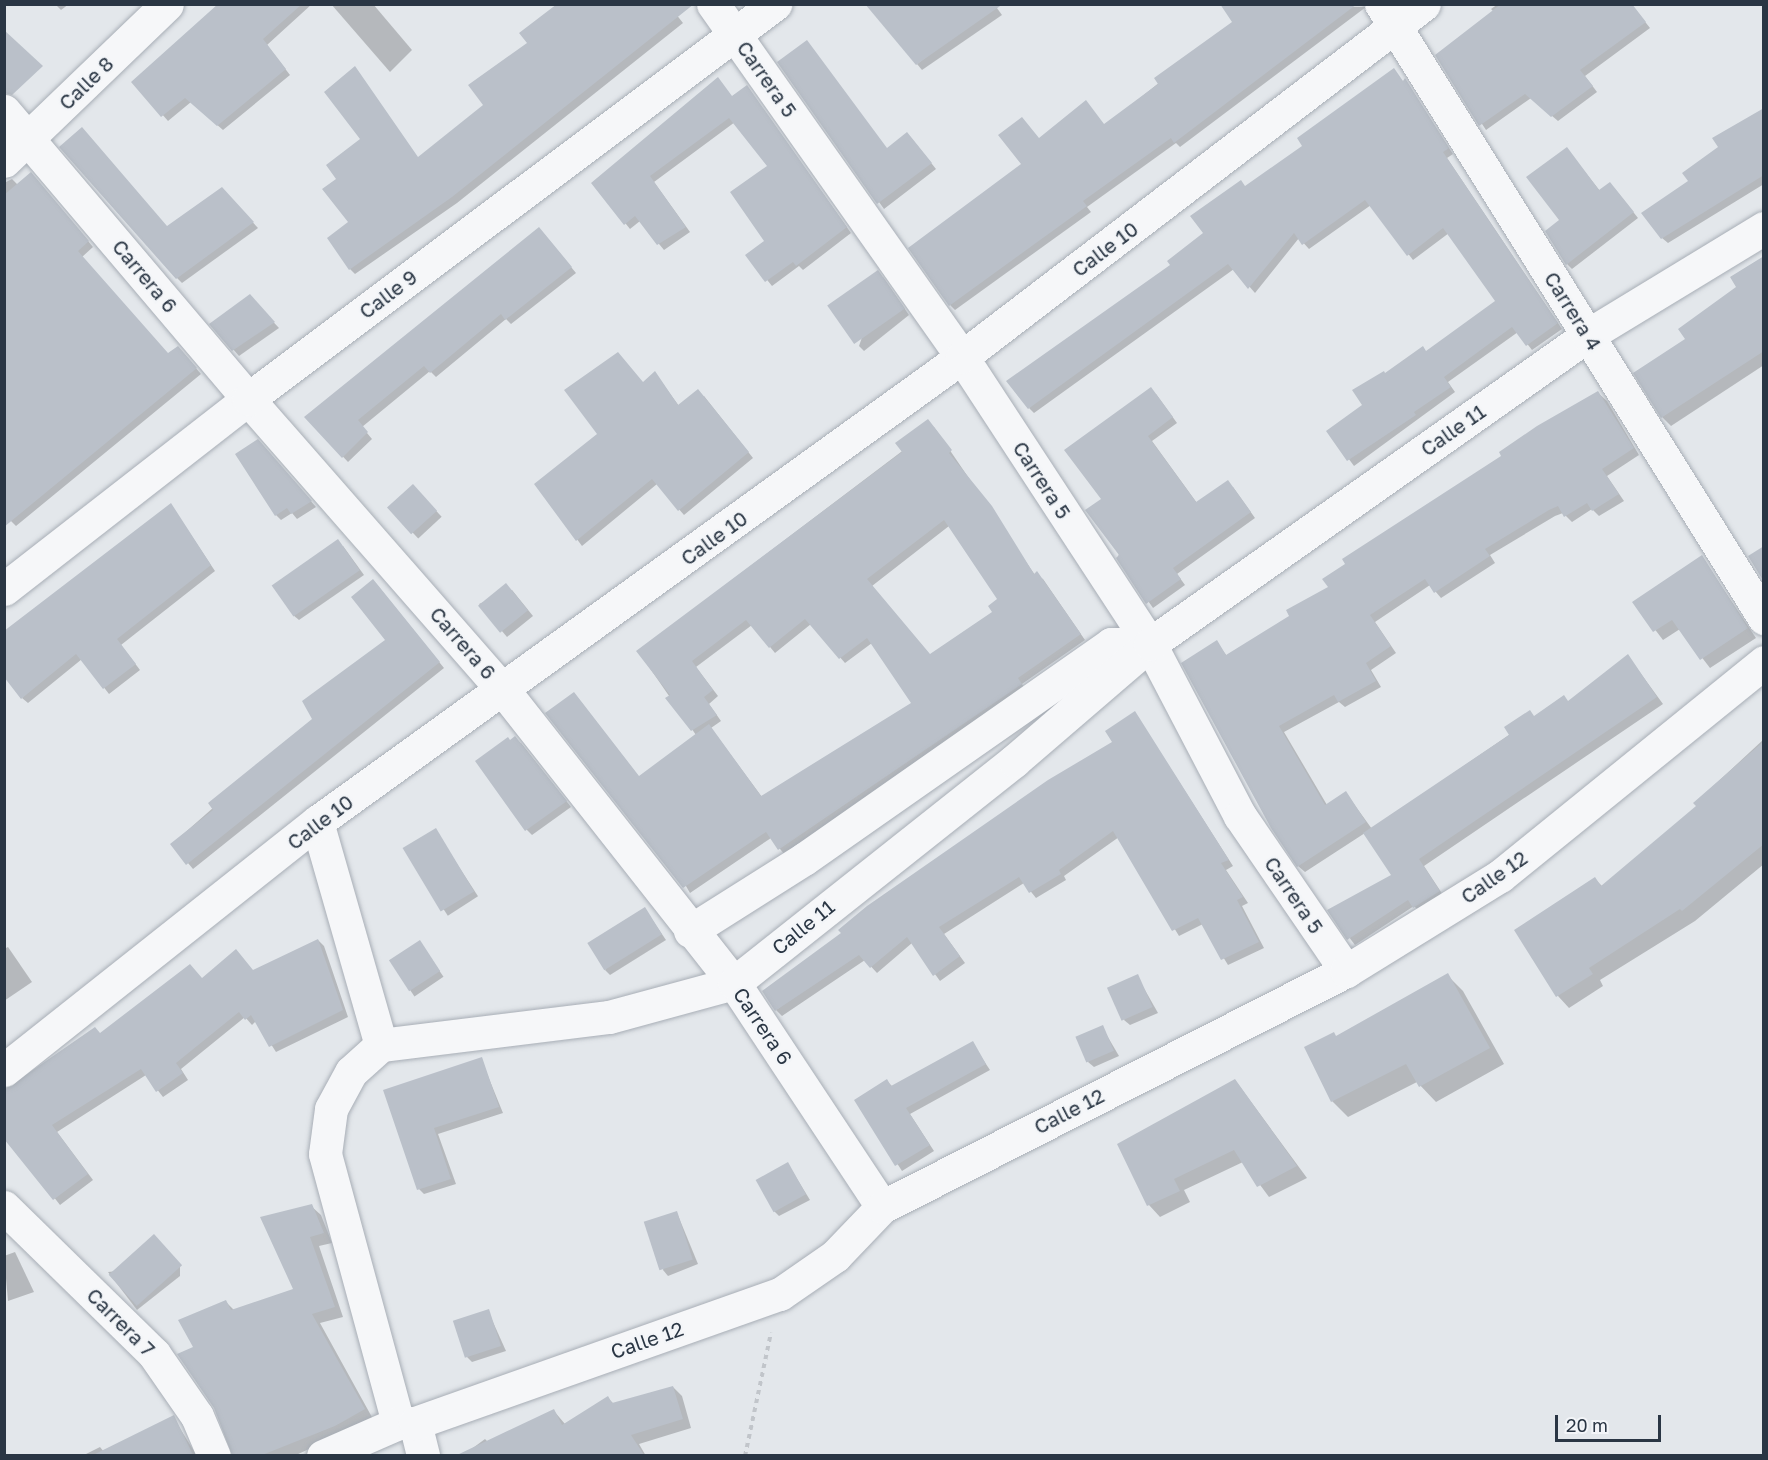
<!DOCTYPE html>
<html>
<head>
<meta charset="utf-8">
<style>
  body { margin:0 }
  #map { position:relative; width:1768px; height:1460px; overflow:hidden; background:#e3e7eb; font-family:"Golos Text",sans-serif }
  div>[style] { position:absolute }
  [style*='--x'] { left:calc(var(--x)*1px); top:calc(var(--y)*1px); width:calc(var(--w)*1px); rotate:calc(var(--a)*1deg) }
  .shadow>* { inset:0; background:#0003; transform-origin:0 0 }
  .building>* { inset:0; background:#bac0c9; transform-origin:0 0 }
  .path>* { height:4px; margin-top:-2px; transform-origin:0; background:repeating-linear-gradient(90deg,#c1c5ca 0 4.5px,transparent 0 9px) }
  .roads { filter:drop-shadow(0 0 2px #a8aeb6) drop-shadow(0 0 2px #a8aeb6) }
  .minor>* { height:33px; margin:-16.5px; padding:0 16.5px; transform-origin:16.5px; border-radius:16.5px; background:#f6f7f9 }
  span { translate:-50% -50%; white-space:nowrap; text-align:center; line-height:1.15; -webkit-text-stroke:4.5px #f3f5f8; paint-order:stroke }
  .street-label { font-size:20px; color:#2a3644 }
  .frame { position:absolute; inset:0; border:6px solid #2a3644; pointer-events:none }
  .scale { position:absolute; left:1555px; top:1415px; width:106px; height:27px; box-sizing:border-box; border:3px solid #2a3644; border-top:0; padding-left:8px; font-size:18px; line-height:21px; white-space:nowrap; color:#2a3644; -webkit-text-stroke:4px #f3f5f8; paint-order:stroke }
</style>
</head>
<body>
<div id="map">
  <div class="shadow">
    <div style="clip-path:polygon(55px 4px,69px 4px,61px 10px)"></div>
    <div style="clip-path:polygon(221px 4px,312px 4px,267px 45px,290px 75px,223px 130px,191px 102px,168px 121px,134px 82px)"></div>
    <div style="clip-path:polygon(331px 4px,373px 4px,412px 50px,390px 72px)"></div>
    <div style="clip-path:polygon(668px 4px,683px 23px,457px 203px,355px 274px,350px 269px,350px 222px,418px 158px,486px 105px,529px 43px)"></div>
    <div style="clip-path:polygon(994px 4px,1002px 15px,922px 70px,917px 64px)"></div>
    <div style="clip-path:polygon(1222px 4px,1366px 7px,1180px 147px,1176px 143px,1087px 207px,1091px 212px,955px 310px,950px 305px,1039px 139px,1086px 102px,1105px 126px,1235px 22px)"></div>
    <div style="clip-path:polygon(1498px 4px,1631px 4px,1650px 28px,1585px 76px,1597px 92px,1558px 121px,1531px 98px,1486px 130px,1437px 56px,1494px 12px,1491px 9px)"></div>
    <div style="clip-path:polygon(779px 62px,887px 149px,912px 139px,936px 169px,884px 209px)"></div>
    <div style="clip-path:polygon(1405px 80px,1453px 154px,1447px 158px,1562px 329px,1532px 350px,1518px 332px,1448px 382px,1455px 392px,1354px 466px,1328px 431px,1364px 405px,1386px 375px,1427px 352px,1497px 302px,1449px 233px,1413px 260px,1371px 205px,1309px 249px,1299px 238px,1255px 293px,1234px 269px,1034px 413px,1029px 408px,1206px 233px,1246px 187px)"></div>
    <div style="clip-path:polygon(747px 87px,851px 233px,803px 270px,799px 266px,772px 286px,747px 255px,766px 241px,769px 167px,735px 122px,654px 182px,690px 232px,664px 250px,640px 221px,630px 229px,593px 183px)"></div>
    <div style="clip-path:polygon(1764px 110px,1764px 184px,1668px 243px,1662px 238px,1690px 182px,1721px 147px,1715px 138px)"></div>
    <div style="clip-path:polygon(1567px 149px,1600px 191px,1615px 189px,1638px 218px,1572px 269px,1567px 264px,1562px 220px)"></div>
    <div style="clip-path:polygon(12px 179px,18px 185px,36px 179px,93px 247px,82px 257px,168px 355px,183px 353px,201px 374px,16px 526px,4px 514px,4px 183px)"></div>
    <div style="clip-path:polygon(222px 189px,258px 228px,182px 283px,177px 278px,167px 228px)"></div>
    <div style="clip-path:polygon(544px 234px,576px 273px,511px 324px,506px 319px,436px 377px,430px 371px,362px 427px,372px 439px,348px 462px,306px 417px)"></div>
    <div style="clip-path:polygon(1764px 266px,1764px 365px,1671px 426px,1662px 417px,1687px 340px)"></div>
    <div style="clip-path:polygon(883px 277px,909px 315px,864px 351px,859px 346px)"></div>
    <div style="clip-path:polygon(249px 296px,279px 328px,239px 356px,211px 324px)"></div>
    <div style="clip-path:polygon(655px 373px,679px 406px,704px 396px,753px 458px,684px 515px,657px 484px,582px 546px,536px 484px,599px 434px)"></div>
    <div style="clip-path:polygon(1598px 393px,1607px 401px,1639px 455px,1607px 476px,1624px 501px,1599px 516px,1592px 509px,1572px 522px,1563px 513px,1555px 516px,1490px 555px,1495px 563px,1441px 598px,1430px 585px,1375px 622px,1396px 653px,1371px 670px,1381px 687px,1345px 707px,1339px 702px,1284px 732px,1327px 805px,1346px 793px,1372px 829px,1535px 717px,1568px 702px,1628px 656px,1663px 704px,1424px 866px,1445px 898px,1421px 913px,1414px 906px,1355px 945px,1329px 911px,1393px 875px,1365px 833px,1305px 872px,1298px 866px,1216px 642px,1227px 656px,1291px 616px)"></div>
    <div style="clip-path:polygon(1156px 394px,1177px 423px,1152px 441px,1197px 503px,1233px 487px,1255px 518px,1177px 574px,1185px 585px,1153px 608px,1118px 558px)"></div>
    <div style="clip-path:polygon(evenodd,934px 427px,1035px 575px,1043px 579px,1085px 640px,1022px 684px,1026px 690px,785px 855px,771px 838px,690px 893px,574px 693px,639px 777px,696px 735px,638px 651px,934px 427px,949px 526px,999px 600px,995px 612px,930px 655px,872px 586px,949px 526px,934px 427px,811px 624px,845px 663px,872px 643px,913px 703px,762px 797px,711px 728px,721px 721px,709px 704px,718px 696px,696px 667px,752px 625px,775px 653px,811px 624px)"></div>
    <div style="clip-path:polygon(263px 446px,316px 507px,297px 519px,292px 513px,281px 520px,276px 515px)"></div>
    <div style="left:413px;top:486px;width:42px;height:32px;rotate:47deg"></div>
    <div style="clip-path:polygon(171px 505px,215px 571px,121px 645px,140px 670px,109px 694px,82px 659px,28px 703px,22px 698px)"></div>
    <div style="clip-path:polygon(343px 546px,364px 575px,299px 620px,293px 615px)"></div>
    <div style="clip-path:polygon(1702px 557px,1756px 638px,1710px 668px,1680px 629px,1663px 640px,1634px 602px)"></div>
    <div style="clip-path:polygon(378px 586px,444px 668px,193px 869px,172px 844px,314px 719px,387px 641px)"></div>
    <div style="clip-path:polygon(512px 590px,533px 616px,507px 637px,479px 604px)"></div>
    <div style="clip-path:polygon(1135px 713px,1233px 866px,1226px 870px,1248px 903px,1242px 906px,1264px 948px,1228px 965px,1203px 924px,1179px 936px,1119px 837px,1064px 876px,1066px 880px,1036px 898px,1024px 883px,944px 934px,965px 963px,940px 981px,912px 943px,877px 973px,865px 960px,782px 1016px,776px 1010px,1114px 742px)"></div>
    <div style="clip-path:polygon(1764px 739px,1764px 864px,1695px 921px,1600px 980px,1603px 986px,1569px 1008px,1558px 996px,1517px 930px,1595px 879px,1603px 887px,1698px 806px,1695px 803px)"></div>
    <div style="clip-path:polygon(510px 741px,521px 743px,571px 807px,532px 835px,527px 830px)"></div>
    <div style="left:435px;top:830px;width:79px;height:36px;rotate:57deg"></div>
    <div style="clip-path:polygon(645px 909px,666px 940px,610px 975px,605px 970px)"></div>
    <div style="clip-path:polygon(318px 940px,324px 946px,348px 1017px,276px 1052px,256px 1021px,252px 1025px,245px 1017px,181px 1069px,188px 1080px,163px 1097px,146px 1075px,57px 1132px,93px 1180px,60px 1205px,9px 1139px,100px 1034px,203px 980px,254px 972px)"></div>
    <div style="left:420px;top:942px;width:42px;height:35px;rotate:56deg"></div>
    <div style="clip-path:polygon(8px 947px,32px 982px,4px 1001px,4px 949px)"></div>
    <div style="clip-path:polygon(1447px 975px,1463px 991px,1504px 1064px,1436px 1102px,1417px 1082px,1348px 1117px,1332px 1101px,1306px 1047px,1337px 1037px)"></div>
    <div style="clip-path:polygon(1137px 976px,1158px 1013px,1130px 1025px,1124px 1020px)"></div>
    <div style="clip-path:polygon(1102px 1027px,1119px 1056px,1094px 1067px,1088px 1062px)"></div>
    <div style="clip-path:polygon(972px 1043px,990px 1070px,910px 1114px,934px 1151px,902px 1171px,856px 1100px,887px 1081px,893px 1087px)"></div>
    <div style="clip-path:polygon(481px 1059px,503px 1113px,438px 1134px,456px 1184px,424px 1194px,419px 1189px,384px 1091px)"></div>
    <div style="clip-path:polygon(1235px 1080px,1307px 1178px,1269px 1197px,1243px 1162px,1184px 1190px,1190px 1202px,1160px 1217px,1149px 1205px,1119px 1144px)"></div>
    <div style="clip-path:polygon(788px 1164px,810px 1200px,779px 1216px,774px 1211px)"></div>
    <div style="clip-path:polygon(311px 1206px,321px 1215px,332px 1243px,319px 1246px,343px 1317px,320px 1323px,373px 1419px,294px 1456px,233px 1456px,195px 1347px,226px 1302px,235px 1311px,295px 1290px)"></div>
    <div style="clip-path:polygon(677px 1213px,698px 1264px,668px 1276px,663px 1270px)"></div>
    <div style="clip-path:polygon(15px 1252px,34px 1292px,8px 1301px,4px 1256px)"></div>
    <div style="clip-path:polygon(180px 1265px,180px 1276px,137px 1310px,108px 1272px)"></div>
    <div style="clip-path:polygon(488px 1311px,506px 1351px,472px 1362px,467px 1357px)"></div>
    <div style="clip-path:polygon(673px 1387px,682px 1396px,691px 1428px,639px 1444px,646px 1456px,462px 1456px,485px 1439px,488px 1442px,554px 1411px,565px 1424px,608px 1398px,614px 1404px)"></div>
    <div style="clip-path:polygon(173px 1417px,197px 1456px,82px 1456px,100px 1447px,104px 1452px)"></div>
  </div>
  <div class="building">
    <div style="clip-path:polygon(218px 4px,302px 4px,263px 39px,286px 69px,217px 126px,185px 98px,161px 117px,131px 82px)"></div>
    <div style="clip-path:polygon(557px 4px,694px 4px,452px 197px,349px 270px,327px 238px,348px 222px,322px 189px,336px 179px,326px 165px,360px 139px,324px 92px,355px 66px,418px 157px,483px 105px,468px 85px,527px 43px,519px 33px)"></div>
    <div style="clip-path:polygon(865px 4px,1003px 4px,916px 65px)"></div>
    <div style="clip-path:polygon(1220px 4px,1357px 4px,1174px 143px,1171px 138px,1083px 201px,1087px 206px,949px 306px,908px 248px,1021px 164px,998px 135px,1022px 117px,1039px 138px,1086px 100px,1104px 124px,1158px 84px,1154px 78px,1232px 22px)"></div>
    <div style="clip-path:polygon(1501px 4px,1632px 4px,1646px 22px,1580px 70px,1593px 86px,1551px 117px,1525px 94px,1479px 126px,1435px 55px)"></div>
    <div style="clip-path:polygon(4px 30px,43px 66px,12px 95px,4px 93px)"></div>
    <div style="clip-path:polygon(807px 40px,887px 148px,907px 132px,932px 163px,877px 204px,777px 62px)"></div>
    <div style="clip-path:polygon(1394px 68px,1403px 81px,1405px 78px,1449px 148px,1443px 152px,1558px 323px,1526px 346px,1512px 327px,1444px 377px,1451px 387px,1414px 412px,1416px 415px,1347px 461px,1326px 431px,1362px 405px,1352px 390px,1384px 371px,1385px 373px,1423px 346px,1426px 351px,1495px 301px,1443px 228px,1407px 256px,1365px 200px,1302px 245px,1294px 233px,1248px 289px,1228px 264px,1028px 409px,1006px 381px,1170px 265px,1167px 261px,1203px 233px,1190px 216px,1241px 180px,1245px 186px,1302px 146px,1297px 138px)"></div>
    <div style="clip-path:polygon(718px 77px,732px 96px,747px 85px,847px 227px,796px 266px,793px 262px,765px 282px,745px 255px,764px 241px,730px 192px,767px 166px,729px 118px,650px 176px,686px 227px,657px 245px,635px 216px,624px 225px,591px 183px)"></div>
    <div style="clip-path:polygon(1764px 108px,1764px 175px,1661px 239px,1641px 213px,1688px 181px,1682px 173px,1718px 147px,1712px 138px)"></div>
    <div style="clip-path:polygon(82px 127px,167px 226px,222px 187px,254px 222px,176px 279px,59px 147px)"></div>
    <div style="clip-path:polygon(1567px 147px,1599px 190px,1610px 182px,1634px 212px,1566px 265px,1545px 231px,1559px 220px,1526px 177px)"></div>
    <div style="clip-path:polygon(31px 172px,89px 241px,78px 251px,168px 353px,178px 346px,197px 368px,4px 527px,4px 195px)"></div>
    <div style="clip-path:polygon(539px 227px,572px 267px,505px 320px,501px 314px,430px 373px,424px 366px,358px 420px,368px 432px,342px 458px,304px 417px)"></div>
    <div style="clip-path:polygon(1764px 256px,1764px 351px,1661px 418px,1633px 373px,1685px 339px,1678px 329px,1736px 287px,1730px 277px)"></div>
    <div style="left:878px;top:270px;width:47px;height:62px;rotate:55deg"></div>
    <div style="clip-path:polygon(250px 294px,275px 322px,232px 351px,209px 324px)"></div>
    <div style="clip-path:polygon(618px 352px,643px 382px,655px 371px,678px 405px,698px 389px,749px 452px,678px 511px,652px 479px,576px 541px,534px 484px,597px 434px,564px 390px)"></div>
    <div style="clip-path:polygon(1151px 387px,1173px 417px,1148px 436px,1196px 502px,1228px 480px,1251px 512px,1173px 568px,1181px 579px,1146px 604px,1116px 558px,1119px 555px,1085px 510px,1101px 499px,1064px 450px)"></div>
    <div style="clip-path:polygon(1598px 391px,1634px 448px,1602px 469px,1619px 494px,1592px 511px,1587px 503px,1564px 517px,1558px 506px,1549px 510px,1485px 549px,1490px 556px,1434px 593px,1425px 579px,1370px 615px,1391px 646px,1366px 663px,1376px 681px,1338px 702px,1334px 695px,1279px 726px,1325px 805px,1346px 791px,1366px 822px,1297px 867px,1271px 828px,1181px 663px,1217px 640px,1226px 655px,1289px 616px,1286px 610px,1328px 587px,1322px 579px,1345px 564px,1342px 559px,1501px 456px,1499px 452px,1537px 426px)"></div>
    <div style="clip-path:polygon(evenodd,928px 419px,952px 450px,949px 453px,992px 506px,1034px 574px,1037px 571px,1081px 634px,1018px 678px,1022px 684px,778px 850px,766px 832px,683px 888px,545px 713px,574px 692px,639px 776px,709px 724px,761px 796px,911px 703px,867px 638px,839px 659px,805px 619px,769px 648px,746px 620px,692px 661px,713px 690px,704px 697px,717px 715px,691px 731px,665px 698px,670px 695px,636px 651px,902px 452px,895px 443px,928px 419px,944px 520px,997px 599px,988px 606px,992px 612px,930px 654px,867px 579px,944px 520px)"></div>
    <div style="clip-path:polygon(258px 439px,312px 501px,291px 514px,287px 508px,275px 516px,235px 454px)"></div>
    <div style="left:413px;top:484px;width:36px;height:35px;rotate:48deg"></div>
    <div style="clip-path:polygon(171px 503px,211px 565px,117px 639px,136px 664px,103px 689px,76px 654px,21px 699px,4px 677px,4px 631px)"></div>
    <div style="left:338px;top:539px;width:38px;height:81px;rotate:55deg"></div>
    <div style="clip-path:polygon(1764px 546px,1764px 582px,1748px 556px)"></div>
    <div style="clip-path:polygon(1702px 555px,1748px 628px,1700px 660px,1672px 620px,1653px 632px,1632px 602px)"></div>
    <div style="clip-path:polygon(373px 579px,440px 662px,186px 865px,170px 844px,213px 810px,208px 803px,312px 719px,302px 701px,385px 640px,351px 597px)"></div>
    <div style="left:506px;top:583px;width:35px;height:36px;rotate:51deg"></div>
    <div style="clip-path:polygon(1628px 654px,1657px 697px,1419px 859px,1440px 891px,1413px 908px,1408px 900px,1347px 940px,1327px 910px,1391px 875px,1363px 833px,1509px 735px,1504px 727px,1530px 710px,1534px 716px,1564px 695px,1568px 701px)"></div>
    <div style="clip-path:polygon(1135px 711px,1229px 860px,1221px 863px,1243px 897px,1237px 900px,1259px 942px,1221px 960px,1198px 918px,1172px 931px,1113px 831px,1059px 870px,1061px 874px,1029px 893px,1019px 877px,939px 927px,960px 956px,933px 976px,907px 937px,870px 968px,859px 955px,775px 1011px,762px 991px,841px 933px,838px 930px,867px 906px,1048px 780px,1112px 742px,1105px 731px)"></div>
    <div style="clip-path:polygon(515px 736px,567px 801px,525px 831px,475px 761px,508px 737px,510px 740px)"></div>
    <div style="clip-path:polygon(1764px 741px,1764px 844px,1682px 911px,1680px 909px,1589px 968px,1593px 974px,1556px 997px,1514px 930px,1595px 877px,1601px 886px,1696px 806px,1693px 803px)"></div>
    <div style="left:436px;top:828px;width:74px;height:39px;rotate:59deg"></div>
    <div style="left:645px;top:907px;width:32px;height:68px;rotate:58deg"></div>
    <div style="clip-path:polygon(318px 939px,343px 1010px,269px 1047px,251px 1015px,245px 1020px,239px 1012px,176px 1063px,183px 1073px,156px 1092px,141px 1069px,52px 1125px,88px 1174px,53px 1200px,4px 1139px,4px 1090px,95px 1027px,100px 1033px,190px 964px,202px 978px,236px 949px,253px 970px)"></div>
    <div style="left:420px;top:940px;width:37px;height:37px;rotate:57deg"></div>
    <div style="clip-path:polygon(1448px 973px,1490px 1048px,1419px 1087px,1406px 1064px,1331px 1102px,1304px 1047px,1334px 1032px,1336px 1036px)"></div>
    <div style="left:1138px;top:974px;width:36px;height:34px;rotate:66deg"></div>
    <div style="left:1103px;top:1025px;width:28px;height:30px;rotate:67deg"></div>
    <div style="clip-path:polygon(973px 1041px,986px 1064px,906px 1108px,930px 1145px,895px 1166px,854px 1100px,887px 1079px,891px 1086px)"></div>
    <div style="clip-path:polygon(482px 1057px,499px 1107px,434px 1128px,451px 1179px,417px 1190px,383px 1090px)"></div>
    <div style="clip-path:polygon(1235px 1079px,1297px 1166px,1257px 1187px,1234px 1150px,1174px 1179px,1180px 1191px,1147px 1206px,1117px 1144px)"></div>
    <div style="left:788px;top:1162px;width:37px;height:37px;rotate:61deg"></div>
    <div style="clip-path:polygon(312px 1204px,324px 1233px,310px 1237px,335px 1307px,312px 1314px,365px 1409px,335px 1426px,262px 1455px,232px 1455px,214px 1408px,177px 1354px,193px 1347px,178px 1320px,226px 1300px,231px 1310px,293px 1289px,260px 1217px)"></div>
    <div style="left:677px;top:1211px;width:51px;height:35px;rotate:72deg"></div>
    <div style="left:154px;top:1234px;width:42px;height:61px;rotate:48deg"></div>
    <div style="left:489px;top:1309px;width:39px;height:38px;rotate:72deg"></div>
    <div style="clip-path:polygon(673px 1386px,683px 1419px,631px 1435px,644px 1455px,457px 1455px,554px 1409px,562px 1425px,608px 1396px,612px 1403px)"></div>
    <div style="clip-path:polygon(174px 1415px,193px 1455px,93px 1455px)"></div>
  </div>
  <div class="path">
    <div style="--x:745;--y:1456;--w:126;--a:-78.1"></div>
  </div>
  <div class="roads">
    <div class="minor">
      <div style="--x:713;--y:4;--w:432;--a:54.8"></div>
      <div style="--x:962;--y:357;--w:343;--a:56.8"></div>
      <div style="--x:1150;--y:644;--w:194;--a:62.4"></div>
      <div style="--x:1240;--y:816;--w:188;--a:55.6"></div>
      <div style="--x:1381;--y:4;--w:724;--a:58.04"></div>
      <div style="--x:4;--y:111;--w:377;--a:49.7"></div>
      <div style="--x:248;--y:399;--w:388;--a:48.8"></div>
      <div style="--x:504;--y:691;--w:372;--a:51.8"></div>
      <div style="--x:734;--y:983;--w:268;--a:56.5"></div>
      <div style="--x:4;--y:161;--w:226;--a:-43.9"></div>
      <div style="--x:4;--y:589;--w:309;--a:-37.9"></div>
      <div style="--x:248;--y:399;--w:659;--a:-36.85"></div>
      <div style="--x:317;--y:822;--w:232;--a:74"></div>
      <div style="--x:690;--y:931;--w:135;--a:-32.3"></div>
      <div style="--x:804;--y:859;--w:375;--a:-35"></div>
      <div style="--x:1111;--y:644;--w:39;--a:0"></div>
      <div style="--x:381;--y:1045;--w:230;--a:-7"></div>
      <div style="--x:609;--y:1017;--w:130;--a:-15.2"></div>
      <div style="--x:734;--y:983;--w:357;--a:-38.4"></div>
      <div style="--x:1014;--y:761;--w:179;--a:-40.7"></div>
      <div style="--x:1150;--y:644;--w:536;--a:-35.2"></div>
      <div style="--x:1588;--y:335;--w:206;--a:-31.3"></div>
      <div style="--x:381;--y:1045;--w:40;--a:138"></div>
      <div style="--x:351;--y:1072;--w:42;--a:118.4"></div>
      <div style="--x:331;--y:1109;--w:45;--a:97.6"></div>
      <div style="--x:325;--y:1154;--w:279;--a:74.8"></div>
      <div style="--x:4;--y:1070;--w:399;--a:-38.4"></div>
      <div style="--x:317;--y:822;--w:795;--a:-35.79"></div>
      <div style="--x:962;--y:357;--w:581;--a:-37.38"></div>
      <div style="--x:4;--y:1207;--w:210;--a:44.4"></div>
      <div style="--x:154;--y:1354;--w:75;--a:55.3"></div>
      <div style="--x:197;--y:1416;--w:43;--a:67"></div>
      <div style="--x:415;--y:1423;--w:34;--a:76"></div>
      <div style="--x:323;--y:1456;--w:82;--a:-23.7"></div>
      <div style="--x:398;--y:1423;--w:17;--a:0"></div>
      <div style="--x:415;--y:1423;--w:387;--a:-19.5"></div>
      <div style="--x:780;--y:1294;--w:67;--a:-34.6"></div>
      <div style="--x:835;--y:1256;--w:68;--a:-46.2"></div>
      <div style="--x:882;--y:1207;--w:521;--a:-26.96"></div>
      <div style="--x:1346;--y:971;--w:181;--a:-31.7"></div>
      <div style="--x:1500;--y:876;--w:340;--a:-39"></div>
    </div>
  </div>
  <div class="street-label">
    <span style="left:767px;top:79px;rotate:55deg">Carrera 5</span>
    <span style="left:86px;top:83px;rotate:-44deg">Calle 8</span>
    <span style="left:1105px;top:249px;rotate:-37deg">Calle 10</span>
    <span style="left:145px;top:276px;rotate:50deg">Carrera 6</span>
    <span style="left:388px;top:294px;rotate:-37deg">Calle 9</span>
    <span style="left:1573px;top:311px;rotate:58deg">Carrera 4</span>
    <span style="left:1453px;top:430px;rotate:-35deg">Calle 11</span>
    <span style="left:1042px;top:480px;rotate:57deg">Carrera 5</span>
    <span style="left:714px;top:538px;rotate:-36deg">Calle 10</span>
    <span style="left:463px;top:643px;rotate:49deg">Carrera 6</span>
    <span style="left:320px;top:822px;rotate:-37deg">Calle 10</span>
    <span style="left:1494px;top:877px;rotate:-35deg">Calle 12</span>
    <span style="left:1294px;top:895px;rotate:56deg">Carrera 5</span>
    <span style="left:803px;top:927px;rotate:-39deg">Calle 11</span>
    <span style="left:763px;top:1026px;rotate:56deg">Carrera 6</span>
    <span style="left:1069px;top:1111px;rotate:-27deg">Calle 12</span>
    <span style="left:121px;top:1322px;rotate:45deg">Carrera 7</span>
    <span style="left:647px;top:1340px;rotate:-19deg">Calle 12</span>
  </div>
  <div class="frame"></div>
  <div class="scale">20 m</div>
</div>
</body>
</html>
